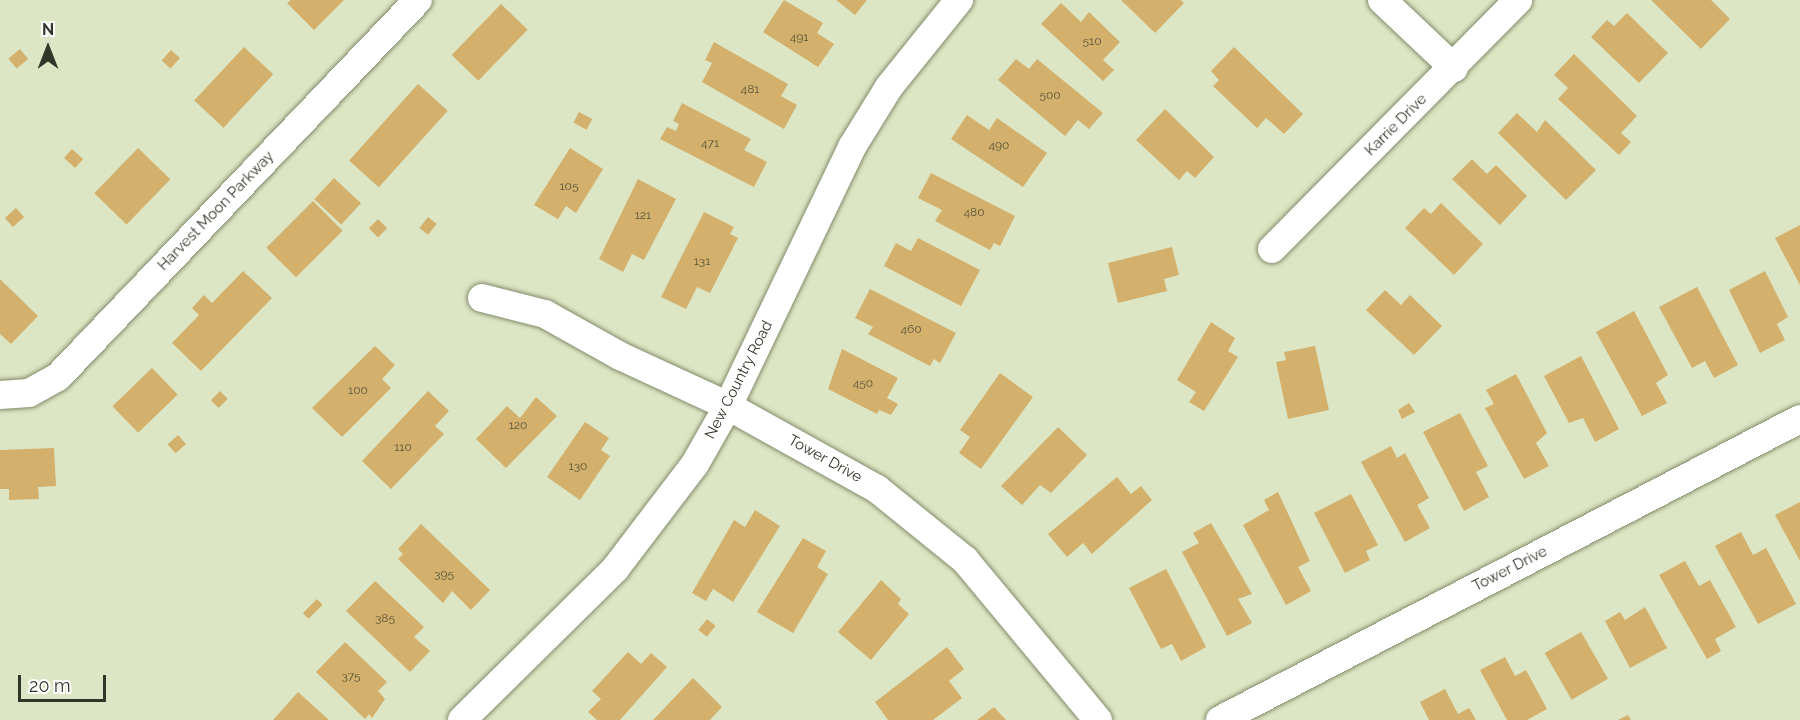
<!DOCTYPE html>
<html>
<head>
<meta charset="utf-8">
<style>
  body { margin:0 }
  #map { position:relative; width:1800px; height:720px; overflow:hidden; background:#dde6c4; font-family:Raleway,sans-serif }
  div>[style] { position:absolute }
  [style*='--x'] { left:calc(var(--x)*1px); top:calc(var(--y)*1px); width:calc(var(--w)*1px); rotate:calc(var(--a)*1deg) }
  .building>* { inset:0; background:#d3b16c; transform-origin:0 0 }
  .roads { filter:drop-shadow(0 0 2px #838b6b) drop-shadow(0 0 2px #838b6b) }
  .minor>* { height:28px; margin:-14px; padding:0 14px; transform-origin:14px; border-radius:14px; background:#fff }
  span { translate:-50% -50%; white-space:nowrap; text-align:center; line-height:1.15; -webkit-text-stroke:4.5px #fff; paint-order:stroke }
  .number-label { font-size:12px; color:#5a553a }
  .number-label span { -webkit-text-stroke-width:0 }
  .street-label { font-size:15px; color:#323629 }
  .north { position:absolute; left:18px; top:18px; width:60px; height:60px; -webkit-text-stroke:4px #fff; paint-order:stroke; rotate:0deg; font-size:16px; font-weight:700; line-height:24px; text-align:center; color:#323629 }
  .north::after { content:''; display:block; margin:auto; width:21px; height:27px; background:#323629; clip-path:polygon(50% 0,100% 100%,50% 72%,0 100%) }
  .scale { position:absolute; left:18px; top:675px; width:88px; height:27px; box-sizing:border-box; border:3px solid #323629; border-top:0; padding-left:8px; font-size:18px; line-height:21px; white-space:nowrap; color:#323629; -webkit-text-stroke:4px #fff; paint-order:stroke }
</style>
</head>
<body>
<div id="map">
  <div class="building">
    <div style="clip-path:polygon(291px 0,344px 0,314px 30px,287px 3px)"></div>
    <div style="clip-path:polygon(784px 0,823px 23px,817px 33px,834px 44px,818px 67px,763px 32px)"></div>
    <div style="clip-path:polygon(836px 0,867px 0,855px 15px)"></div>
    <div style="clip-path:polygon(1121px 0,1181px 0,1184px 3px,1155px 33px)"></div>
    <div style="clip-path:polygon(1651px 0,1711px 0,1730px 19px,1701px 49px)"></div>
    <div style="clip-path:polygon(1061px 3px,1081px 22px,1089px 12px,1120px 42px,1103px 60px,1114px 70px,1103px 81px,1041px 24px)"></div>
    <div style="left:501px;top:4px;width:37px;height:71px;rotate:44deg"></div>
    <div style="clip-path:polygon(1627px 13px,1668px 53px,1639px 83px,1591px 37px,1607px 20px,1614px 26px)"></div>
    <div style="clip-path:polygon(714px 42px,788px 84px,781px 96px,797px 105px,784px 129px,702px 82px,712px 63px,705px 60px)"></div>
    <div style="left:244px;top:47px;width:40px;height:73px;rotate:43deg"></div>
    <div style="clip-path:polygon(1234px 47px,1303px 114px,1284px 134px,1266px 118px,1257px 128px,1213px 86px,1219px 80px,1211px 71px)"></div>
    <div style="left:20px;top:49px;width:13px;height:15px;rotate:51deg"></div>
    <div style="left:171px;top:50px;width:12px;height:14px;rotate:42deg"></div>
    <div style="clip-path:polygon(1574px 54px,1637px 116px,1621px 133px,1631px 142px,1619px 155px,1558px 99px,1568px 88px,1554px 75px)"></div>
    <div style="clip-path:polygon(1016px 59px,1029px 69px,1037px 59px,1103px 113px,1089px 129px,1078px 120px,1065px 136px,998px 80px)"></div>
    <div style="left:418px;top:84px;width:40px;height:103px;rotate:42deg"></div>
    <div style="clip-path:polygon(682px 103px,751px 139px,744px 150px,767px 162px,754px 187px,660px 139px,667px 127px,676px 131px,679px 124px,673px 121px)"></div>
    <div style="clip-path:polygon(1165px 109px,1214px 157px,1195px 178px,1187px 171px,1179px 180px,1136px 140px)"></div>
    <div style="left:579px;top:112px;width:15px;height:12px;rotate:28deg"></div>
    <div style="clip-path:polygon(1517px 113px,1537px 132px,1545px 120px,1596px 170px,1566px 200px,1498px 133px)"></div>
    <div style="clip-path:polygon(967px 115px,989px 130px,997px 118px,1047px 153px,1023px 187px,951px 139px)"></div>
    <div style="left:138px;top:148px;width:45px;height:63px;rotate:44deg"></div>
    <div style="clip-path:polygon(570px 148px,603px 169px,576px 213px,566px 206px,558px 219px,534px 205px)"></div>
    <div style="left:72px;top:149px;width:15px;height:12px;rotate:42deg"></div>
    <div style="clip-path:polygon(1472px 159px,1487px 174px,1496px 165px,1527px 196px,1500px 225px,1452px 179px)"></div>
    <div style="clip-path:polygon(931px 173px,1015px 216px,1000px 246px,994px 243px,990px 250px,935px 221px,942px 210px,918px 198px)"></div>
    <div style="left:334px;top:178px;width:37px;height:29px;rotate:43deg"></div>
    <div style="clip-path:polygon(638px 179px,676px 199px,644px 260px,632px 254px,623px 272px,599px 259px)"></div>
    <div style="left:313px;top:201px;width:42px;height:66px;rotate:45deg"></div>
    <div style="clip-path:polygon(1441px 203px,1483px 244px,1454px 275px,1405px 228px,1424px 208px,1431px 214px)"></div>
    <div style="left:16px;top:208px;width:12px;height:15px;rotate:48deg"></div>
    <div style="clip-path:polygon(704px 212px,734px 227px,730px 234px,738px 238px,710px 293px,697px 287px,686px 309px,661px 297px)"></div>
    <div style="left:428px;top:217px;width:11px;height:14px;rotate:38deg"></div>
    <div style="left:378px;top:219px;width:13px;height:13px;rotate:45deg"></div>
    <div style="clip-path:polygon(1800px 225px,1800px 285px,1775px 238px)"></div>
    <div style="clip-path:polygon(918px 238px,980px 270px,961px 306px,884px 266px,896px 243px,911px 251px)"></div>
    <div style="clip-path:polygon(1172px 247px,1179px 275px,1164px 279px,1167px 291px,1118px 303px,1108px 263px)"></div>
    <div style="clip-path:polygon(243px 271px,272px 298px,201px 371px,172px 343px,199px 315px,192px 308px,204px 295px,212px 303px)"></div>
    <div style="clip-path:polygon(1765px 271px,1788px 317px,1777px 324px,1785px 340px,1760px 353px,1729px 290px)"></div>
    <div style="clip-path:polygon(0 279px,38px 316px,11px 344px,0 334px)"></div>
    <div style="clip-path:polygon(1697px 287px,1738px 365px,1714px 378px,1705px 361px,1692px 368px,1659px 307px)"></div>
    <div style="clip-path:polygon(870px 289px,956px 333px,940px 363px,934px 359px,930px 366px,868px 334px,873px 327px,855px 318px)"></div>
    <div style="clip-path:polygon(1385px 290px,1401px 305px,1410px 295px,1442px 326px,1414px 355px,1366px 310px)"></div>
    <div style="clip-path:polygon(1634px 311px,1668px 375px,1656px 383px,1667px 403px,1642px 416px,1596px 332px)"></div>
    <div style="clip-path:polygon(1211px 322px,1235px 338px,1228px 351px,1238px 357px,1204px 411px,1189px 402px,1196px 392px,1177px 380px)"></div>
    <div style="clip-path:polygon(375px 346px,395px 365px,382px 379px,391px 388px,342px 437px,312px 408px)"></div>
    <div style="clip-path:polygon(1315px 346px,1329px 410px,1288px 419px,1276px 362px,1286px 360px,1284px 352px)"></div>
    <div style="clip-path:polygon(842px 349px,898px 378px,887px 398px,898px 404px,891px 415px,879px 410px,877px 414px,828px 389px)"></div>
    <div style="clip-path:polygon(1581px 356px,1619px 429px,1595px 442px,1583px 418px,1569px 423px,1544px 376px)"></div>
    <div style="left:152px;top:368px;width:37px;height:55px;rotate:46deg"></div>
    <div style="clip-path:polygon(1000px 373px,1033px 397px,981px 469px,959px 453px,970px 437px,960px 430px)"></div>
    <div style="clip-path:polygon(1516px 374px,1547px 433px,1536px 443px,1549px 466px,1524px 479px,1485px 408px,1494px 404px,1486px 390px)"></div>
    <div style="left:220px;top:391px;width:11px;height:13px;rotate:45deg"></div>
    <div style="clip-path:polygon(428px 391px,449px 411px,435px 426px,444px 434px,391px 489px,362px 461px)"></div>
    <div style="clip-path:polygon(536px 397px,557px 416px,506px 468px,476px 439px,507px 406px,520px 418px)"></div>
    <div style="clip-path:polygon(1409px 403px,1415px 412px,1402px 419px,1398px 410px)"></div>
    <div style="clip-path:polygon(1460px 413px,1488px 466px,1476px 472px,1489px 497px,1464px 511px,1423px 432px)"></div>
    <div style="clip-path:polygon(585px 422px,609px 438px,601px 450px,610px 456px,580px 500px,547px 477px)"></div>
    <div style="clip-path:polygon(1058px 427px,1087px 455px,1051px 493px,1040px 485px,1022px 505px,1001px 486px)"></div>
    <div style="left:178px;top:435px;width:12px;height:14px;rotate:48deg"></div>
    <div style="clip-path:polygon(1391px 446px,1397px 458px,1405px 453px,1429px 498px,1417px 505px,1430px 528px,1405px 542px,1361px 462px)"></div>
    <div style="clip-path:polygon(54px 448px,56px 486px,38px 487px,39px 499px,9px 500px,9px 489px,0 489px,0 450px)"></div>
    <div style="clip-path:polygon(1117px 477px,1131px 494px,1141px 486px,1152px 500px,1092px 554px,1083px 543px,1067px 557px,1048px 534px)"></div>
    <div style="clip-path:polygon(1278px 492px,1310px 561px,1298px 567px,1311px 591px,1286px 605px,1243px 525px,1269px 510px,1264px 500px)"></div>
    <div style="clip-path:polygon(1351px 494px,1378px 545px,1366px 551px,1370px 560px,1345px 573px,1314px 513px)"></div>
    <div style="clip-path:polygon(1800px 502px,1800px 561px,1775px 515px)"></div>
    <div style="clip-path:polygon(755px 510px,780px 526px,733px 602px,713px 589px,706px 601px,692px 593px,734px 520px,745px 527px)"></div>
    <div style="clip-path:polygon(1211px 523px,1252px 594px,1238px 599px,1252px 623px,1227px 636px,1182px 552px,1199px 543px,1193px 533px)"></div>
    <div style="clip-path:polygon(421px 524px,490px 590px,471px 610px,452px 591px,443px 603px,398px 559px,403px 554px,398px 549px)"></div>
    <div style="clip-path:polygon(1741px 532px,1753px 555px,1766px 548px,1796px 604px,1758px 624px,1715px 546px)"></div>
    <div style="clip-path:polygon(803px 538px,826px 551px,817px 567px,828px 574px,793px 633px,757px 612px)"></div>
    <div style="clip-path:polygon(1685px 561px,1699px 586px,1710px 580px,1736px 627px,1715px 639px,1721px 651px,1707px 659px,1659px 575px)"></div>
    <div style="clip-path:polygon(1166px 569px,1206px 647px,1181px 661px,1172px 644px,1161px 649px,1129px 588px)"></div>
    <div style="clip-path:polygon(881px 580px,901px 599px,898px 604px,909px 614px,871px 660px,838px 632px)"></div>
    <div style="clip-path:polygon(375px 581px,424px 627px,414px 637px,430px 651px,410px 672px,346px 611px)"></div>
    <div style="left:317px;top:599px;width:8px;height:20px;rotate:45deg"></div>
    <div style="clip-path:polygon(1645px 607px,1667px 648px,1630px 668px,1605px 621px,1620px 612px,1625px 620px)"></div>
    <div style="left:707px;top:619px;width:11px;height:14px;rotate:38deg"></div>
    <div style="left:1581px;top:632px;width:54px;height:42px;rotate:60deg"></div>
    <div style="clip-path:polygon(345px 642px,387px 682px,378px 691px,385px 699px,372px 718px,369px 714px,365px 719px,316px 672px)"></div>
    <div style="clip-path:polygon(947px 647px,964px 669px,949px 681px,962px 698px,933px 720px,888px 720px,875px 702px)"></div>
    <div style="clip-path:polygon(628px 652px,641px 664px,651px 653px,667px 667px,620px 720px,597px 720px,588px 712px,601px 699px,592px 691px)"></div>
    <div style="clip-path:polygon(1505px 657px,1515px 676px,1526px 670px,1547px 709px,1527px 720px,1507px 720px,1480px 670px)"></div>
    <div style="clip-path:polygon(693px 678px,722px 707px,710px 720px,653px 720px)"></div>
    <div style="clip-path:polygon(1445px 689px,1458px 714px,1469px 708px,1476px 720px,1429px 720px,1420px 702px)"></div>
    <div style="clip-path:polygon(298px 692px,329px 720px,273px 720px)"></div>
    <div style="clip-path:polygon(994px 707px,1006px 720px,977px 720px)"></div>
    <div style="clip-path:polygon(1628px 715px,1631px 720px,1618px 720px)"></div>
  </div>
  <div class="roads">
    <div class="minor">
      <div style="--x:1382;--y:0;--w:99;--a:43.4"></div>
      <div style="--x:1272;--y:249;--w:350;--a:-45.3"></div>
      <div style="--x:482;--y:298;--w:65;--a:14.3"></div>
      <div style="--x:545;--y:314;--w:86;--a:29.2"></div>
      <div style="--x:620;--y:356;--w:119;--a:24.8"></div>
      <div style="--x:728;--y:406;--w:171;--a:29.1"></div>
      <div style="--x:877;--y:489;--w:113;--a:38.9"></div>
      <div style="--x:965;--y:560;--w:208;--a:50.3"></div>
      <div style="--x:0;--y:395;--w:29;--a:-4"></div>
      <div style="--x:29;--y:393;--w:33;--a:-29"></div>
      <div style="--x:58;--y:377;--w:521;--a:-46.32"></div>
      <div style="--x:462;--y:720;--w:215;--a:-44.6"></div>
      <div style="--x:615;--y:569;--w:132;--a:-52.7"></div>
      <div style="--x:695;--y:464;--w:67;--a:-60.4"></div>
      <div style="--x:728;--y:406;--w:287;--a:-64.4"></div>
      <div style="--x:852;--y:147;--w:70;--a:-58.3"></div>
      <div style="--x:889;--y:87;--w:112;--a:-51.2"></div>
      <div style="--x:1220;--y:720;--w:653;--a:-27.43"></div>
    </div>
  </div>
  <div class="number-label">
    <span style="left:799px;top:38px">491</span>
    <span style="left:1092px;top:42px">510</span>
    <span style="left:750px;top:90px">481</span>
    <span style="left:1050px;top:96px">500</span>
    <span style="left:710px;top:144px">471</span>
    <span style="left:999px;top:146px">490</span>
    <span style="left:569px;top:187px">105</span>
    <span style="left:974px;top:213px">480</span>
    <span style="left:643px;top:216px">121</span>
    <span style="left:702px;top:262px">131</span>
    <span style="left:911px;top:330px">460</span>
    <span style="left:863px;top:384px">450</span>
    <span style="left:358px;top:391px">100</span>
    <span style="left:518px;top:426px">120</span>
    <span style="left:403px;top:448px">110</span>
    <span style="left:578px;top:467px">130</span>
    <span style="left:444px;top:575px">395</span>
    <span style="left:385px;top:619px">385</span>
    <span style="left:351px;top:677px">375</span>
  </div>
  <div class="street-label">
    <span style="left:1396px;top:125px;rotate:-45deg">Karrie Drive</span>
    <span style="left:216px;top:211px;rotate:-46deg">Harvest Moon Parkway</span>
    <span style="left:739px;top:380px;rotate:-63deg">New Country Road</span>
    <span style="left:825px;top:459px;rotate:29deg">Tower Drive</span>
    <span style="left:1510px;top:569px;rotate:-27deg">Tower Drive</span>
  </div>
  <div class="north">N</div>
  <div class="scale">20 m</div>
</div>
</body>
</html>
